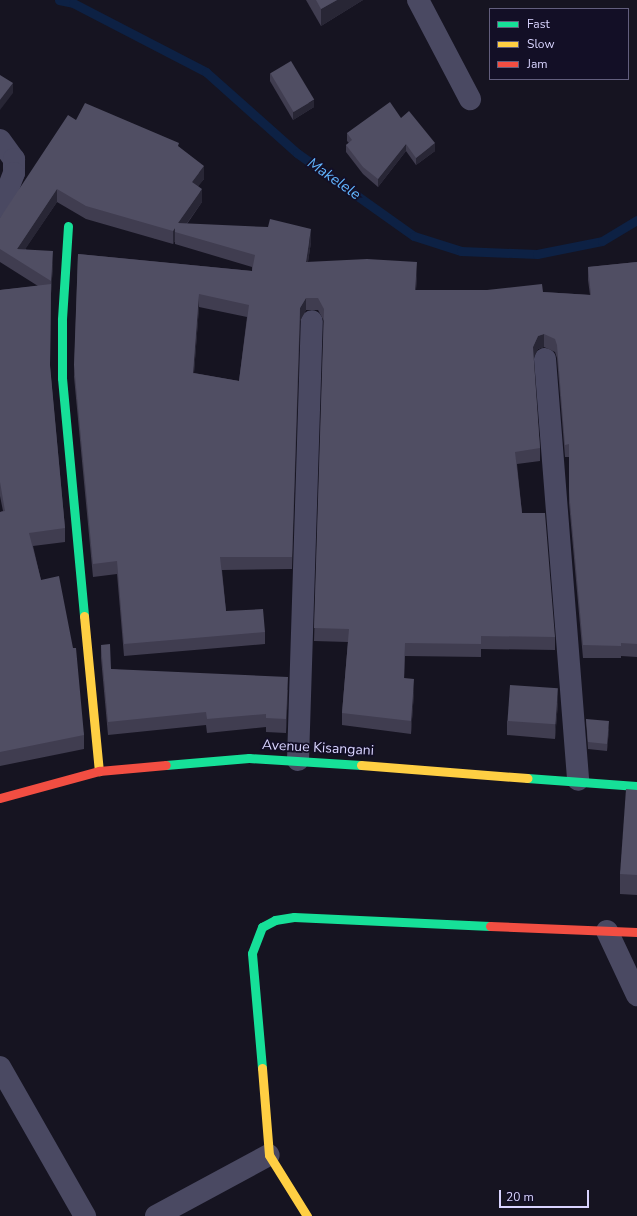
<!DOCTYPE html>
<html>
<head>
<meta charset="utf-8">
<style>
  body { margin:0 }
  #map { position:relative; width:637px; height:1216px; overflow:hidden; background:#161421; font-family:"Nunito Sans",sans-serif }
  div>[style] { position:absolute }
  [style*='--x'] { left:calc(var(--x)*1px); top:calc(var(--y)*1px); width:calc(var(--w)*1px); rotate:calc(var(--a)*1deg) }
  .stream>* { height:9px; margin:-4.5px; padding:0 4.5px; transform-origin:4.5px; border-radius:4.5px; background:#0d2144 }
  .street>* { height:22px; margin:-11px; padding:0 11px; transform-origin:11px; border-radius:11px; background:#4a4962 }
  .fast>* { height:9px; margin:-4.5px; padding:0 4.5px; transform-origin:4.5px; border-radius:4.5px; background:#16e098 }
  .slow>* { height:9px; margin:-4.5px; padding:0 4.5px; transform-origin:4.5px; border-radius:4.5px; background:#ffcf43 }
  .jam>* { height:9px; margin:-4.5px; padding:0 4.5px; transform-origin:4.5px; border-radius:4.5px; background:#f24e42 }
  .wall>* { inset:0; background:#403d50 }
  .shaded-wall>* { inset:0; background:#282635 }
  .building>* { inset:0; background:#504e63; transform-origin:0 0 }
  span { translate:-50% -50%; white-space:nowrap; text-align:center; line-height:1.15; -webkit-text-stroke:3.5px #130f26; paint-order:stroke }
  .street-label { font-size:14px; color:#d9d4ff }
  .water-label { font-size:15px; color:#62b6ff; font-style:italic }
  .legend { position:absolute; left:489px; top:8px; width:140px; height:72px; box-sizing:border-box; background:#130f26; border:1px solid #625e7d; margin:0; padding:5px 7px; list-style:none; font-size:12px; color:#d9d4ff }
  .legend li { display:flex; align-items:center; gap:8px; height:20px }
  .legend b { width:20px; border:1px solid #625e7d }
  .scale { position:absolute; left:499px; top:1190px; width:90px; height:18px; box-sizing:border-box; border:2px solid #d9d4ff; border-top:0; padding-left:5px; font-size:12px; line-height:14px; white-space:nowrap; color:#d9d4ff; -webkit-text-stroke:3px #130f26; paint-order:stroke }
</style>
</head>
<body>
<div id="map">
  <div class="stream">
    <div style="--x:59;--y:0;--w:14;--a:12"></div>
    <div style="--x:73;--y:3;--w:150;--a:27.4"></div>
    <div style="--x:206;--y:72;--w:122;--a:41.7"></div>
    <div style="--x:297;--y:153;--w:143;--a:35.4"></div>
    <div style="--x:414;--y:236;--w:49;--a:17.7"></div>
    <div style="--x:461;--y:251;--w:76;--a:2.3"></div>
    <div style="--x:537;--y:254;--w:66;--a:-11.3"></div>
    <div style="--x:602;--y:241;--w:41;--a:-31"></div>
  </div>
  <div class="street">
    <div style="--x:418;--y:0;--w:112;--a:62.3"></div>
    <div style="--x:0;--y:140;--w:24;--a:54"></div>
    <div style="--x:14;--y:159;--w:14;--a:90"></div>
    <div style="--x:14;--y:173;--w:39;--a:111"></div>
    <div style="--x:545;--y:359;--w:422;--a:85.5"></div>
    <div style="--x:298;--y:760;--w:439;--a:-88.2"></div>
    <div style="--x:607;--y:931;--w:71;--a:64.9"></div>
    <div style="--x:0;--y:1067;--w:172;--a:60.3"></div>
    <div style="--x:156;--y:1216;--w:128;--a:-28.4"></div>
  </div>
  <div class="fast">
    <div style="--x:68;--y:226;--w:94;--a:93.7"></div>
    <div style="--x:62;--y:320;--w:58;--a:90"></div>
    <div style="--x:62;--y:378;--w:239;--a:84.7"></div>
    <div style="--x:166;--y:765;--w:83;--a:-4.8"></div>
    <div style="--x:249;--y:758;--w:112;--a:3.6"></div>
    <div style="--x:527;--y:778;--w:110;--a:4.2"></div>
    <div style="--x:262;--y:1068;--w:115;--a:-95"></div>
    <div style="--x:252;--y:953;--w:28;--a:-69"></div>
    <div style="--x:262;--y:927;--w:15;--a:-28"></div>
    <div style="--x:275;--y:920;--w:19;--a:-9"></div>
    <div style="--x:294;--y:917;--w:196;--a:2.6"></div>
  </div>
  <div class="slow">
    <div style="--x:84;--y:616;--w:156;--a:84.5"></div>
    <div style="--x:361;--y:765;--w:167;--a:4.5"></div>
    <div style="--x:262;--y:1068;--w:87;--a:85.4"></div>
    <div style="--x:269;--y:1155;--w:72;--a:58.1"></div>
  </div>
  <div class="jam">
    <div style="--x:0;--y:798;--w:103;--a:-15.3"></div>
    <div style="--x:99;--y:771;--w:67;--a:-5.1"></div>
    <div style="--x:490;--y:926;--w:147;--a:2.3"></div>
  </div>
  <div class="wall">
    <div style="clip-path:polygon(306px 0,363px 0,321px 26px)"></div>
    <div style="clip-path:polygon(270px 73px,314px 107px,293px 120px,270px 81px)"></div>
    <div style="clip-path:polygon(401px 118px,435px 151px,416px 165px,406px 151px,378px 187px,363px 174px,346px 152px,346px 145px,349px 143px,347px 141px,347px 133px)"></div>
    <div style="clip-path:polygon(evenodd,76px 120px,179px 147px,204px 179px,198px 186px,202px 202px,187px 224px,311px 242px,308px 262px,417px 275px,416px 290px,543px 292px,590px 295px,588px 280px,588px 267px,637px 262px,637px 657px,621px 656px,621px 658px,583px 658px,569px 503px,569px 457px,565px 457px,557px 358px,555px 352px,544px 347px,538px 349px,533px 358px,540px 448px,540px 461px,517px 464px,522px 513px,555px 637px,555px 650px,481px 649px,481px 657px,405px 656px,404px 678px,414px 692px,411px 734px,342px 725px,342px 713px,348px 642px,314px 641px,324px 321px,318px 310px,306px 310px,300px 321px,292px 569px,222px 570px,226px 611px,265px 632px,265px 644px,124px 656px,117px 574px,93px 577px,74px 377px,78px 254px,252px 271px,252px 267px,175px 244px,175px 241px,173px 244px,86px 219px,57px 202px,25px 249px,53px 264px,51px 294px,50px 367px,65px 528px,65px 542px,33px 546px,41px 580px,84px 735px,84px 749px,0 766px,0 512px,3px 511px,0 496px,0 290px,38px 286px,0 262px,0 218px,76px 120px,199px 307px,247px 317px,239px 381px,194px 373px,199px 307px)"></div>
    <div style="clip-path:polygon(101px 645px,111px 669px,288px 690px,286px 733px,266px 732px,266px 727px,207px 733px,206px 725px,108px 735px,101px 658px)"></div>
    <div style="clip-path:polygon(558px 702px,555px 739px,507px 735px,507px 721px)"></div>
    <div style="clip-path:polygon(586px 719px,609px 729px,607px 751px,588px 749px)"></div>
    <div style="clip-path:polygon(637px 790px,637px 895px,620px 894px,620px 874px)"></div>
  </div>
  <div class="shaded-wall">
    <div style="clip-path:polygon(337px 0,363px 0,321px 26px,321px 9px)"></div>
    <div style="clip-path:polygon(13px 83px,13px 93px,0 110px,0 100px)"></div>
    <div style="clip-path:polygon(314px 100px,314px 107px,293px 120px,293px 112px)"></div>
    <div style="clip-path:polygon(435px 143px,435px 151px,416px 165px,416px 158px)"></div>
    <div style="clip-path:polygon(406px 144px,406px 151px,378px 187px,378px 179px)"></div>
    <div style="clip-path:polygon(204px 166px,204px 179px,192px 194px,192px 182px)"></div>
    <div style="clip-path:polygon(57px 189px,57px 202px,18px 260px,17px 249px)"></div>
    <div style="clip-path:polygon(202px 189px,202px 202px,180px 233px,178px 223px)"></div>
    <div style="clip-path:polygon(175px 228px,175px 241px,173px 244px,173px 231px)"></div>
    <div style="clip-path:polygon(311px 229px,311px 242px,306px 274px,306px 262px)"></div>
    <div style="clip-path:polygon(53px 251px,53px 264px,51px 294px,51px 281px)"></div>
    <div style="clip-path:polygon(417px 262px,417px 275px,415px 302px,415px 290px)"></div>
    <div style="clip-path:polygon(199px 294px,199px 307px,193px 385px,193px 373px)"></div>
    <div style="clip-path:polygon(306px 298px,306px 310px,300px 321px,292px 569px,300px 308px)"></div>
    <div style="clip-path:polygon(544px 334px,544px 347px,538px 349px,533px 360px,533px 347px,538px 336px)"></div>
    <div style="clip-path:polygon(405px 643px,405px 656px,404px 691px,404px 678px)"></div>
    <div style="clip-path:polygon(288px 677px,288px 690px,286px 733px,286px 719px)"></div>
    <div style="clip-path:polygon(414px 679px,414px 692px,411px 734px,411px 721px)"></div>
    <div style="clip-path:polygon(558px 688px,558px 702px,555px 739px,555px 725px)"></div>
    <div style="clip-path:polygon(609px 721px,609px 729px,607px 751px,607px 744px)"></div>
  </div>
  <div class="building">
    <div style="clip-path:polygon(316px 0,337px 0,321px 9px)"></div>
    <div style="left:291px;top:61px;width:45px;height:24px;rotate:59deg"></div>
    <div style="clip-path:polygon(0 75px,13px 83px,0 100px)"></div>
    <div style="clip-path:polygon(390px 102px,401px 118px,409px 111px,435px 143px,416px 158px,406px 144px,378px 179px,363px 167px,346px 145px,352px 140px,347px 133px)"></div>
    <div style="clip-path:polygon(evenodd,85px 103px,179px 143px,178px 146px,204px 166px,192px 182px,202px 189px,178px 223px,268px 227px,270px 219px,311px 229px,306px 262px,367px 259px,417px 262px,415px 290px,487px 290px,542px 284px,543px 292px,591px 295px,588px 267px,637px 262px,637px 644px,621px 643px,621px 646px,583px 645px,569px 491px,569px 444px,565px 445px,557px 345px,555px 339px,544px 334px,538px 336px,533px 347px,540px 448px,515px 452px,522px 513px,545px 513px,555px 637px,481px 636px,481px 644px,405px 643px,404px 678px,414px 679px,411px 721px,342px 713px,349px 629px,314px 628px,324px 309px,318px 298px,306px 298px,300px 308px,292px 557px,220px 557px,226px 611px,263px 609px,265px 632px,124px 644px,117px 561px,93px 564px,74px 365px,78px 254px,252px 271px,255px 255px,175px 232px,175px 228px,173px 231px,86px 206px,57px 189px,17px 249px,53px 251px,51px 281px,0 249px,0 218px,68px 115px,76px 120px,85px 103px,199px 294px,249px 305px,239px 381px,193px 373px,199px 294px)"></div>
    <div style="clip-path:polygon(51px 284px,50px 365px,65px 528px,29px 533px,41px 580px,59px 576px,73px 648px,76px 648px,84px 735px,0 752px,0 512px,5px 511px,0 482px,0 290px)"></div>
    <div style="clip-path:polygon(110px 644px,111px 669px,288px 677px,286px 719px,266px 718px,266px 714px,207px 719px,206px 712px,108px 722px,101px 645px)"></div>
    <div style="left:510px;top:685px;width:48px;height:36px;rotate:4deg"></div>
    <div style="clip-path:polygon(586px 719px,609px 721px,607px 744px,588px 742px)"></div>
    <div style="clip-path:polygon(626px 789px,637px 790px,637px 875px,620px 874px)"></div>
  </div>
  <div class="street-label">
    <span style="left:318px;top:748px;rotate:3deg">Avenue Kisangani</span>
  </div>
  <div class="water-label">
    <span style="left:334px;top:179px;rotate:35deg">Makelele</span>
  </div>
  <ul class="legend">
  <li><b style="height:5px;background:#16e098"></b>Fast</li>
  <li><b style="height:5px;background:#ffcf43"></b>Slow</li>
  <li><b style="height:5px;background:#f24e42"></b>Jam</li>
  </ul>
  <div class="scale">20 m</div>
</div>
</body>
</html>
